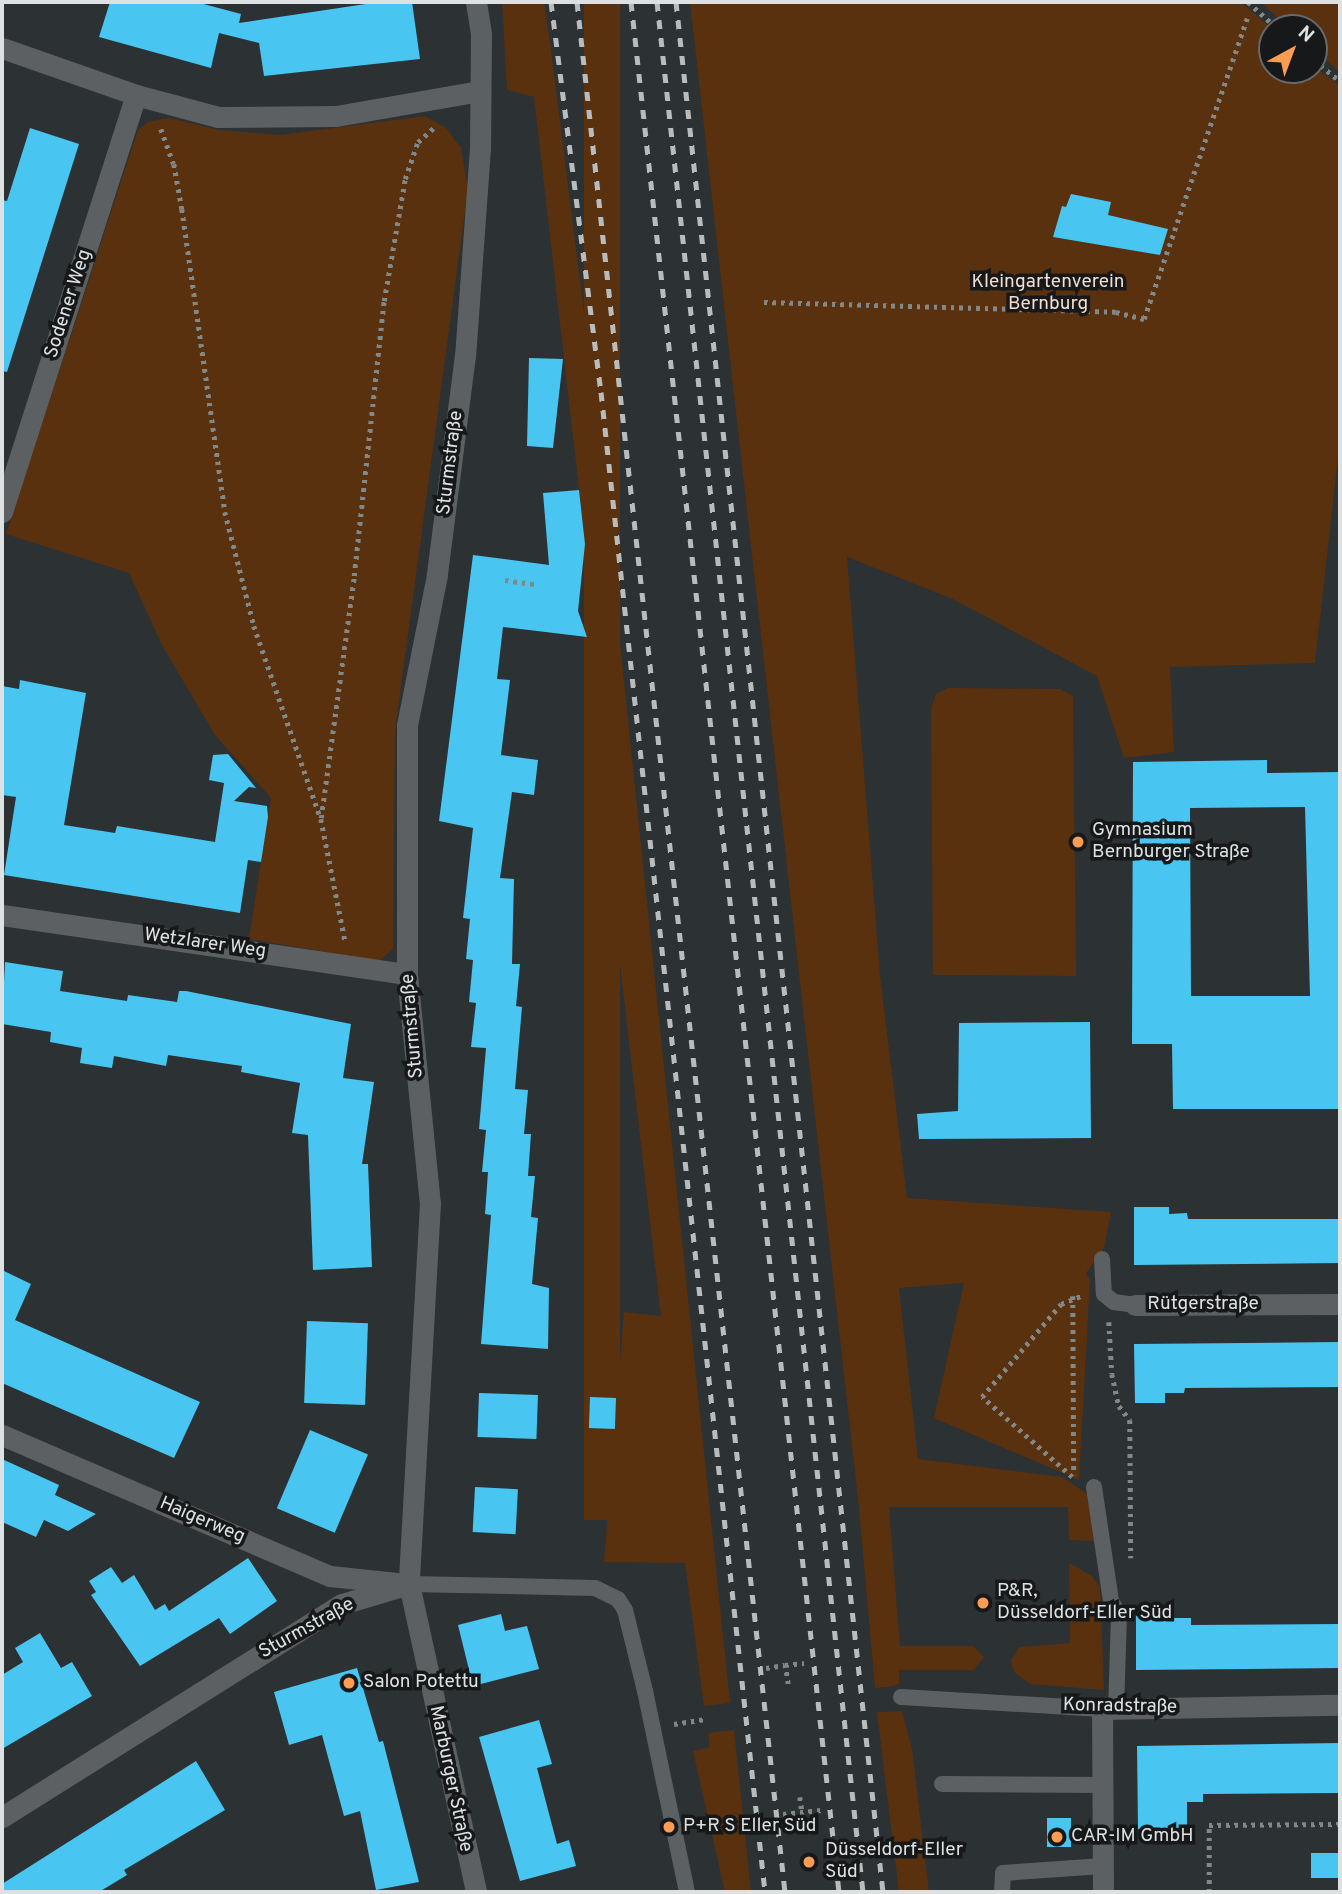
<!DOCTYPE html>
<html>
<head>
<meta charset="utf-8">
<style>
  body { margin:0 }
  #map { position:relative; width:1342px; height:1894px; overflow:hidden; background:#2c3133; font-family:Overpass,sans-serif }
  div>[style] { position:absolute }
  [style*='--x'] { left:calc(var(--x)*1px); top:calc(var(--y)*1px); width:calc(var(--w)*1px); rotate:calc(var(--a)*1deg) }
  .green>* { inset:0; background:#59310f; transform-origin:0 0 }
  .building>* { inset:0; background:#48c5f0; transform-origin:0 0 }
  .path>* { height:4.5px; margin-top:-2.25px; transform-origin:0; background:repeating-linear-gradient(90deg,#828788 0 3.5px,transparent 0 8.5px) }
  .lane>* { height:16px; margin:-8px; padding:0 8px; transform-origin:8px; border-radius:8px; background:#5c6063 }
  .street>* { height:21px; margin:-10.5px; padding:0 10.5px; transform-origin:10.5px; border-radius:10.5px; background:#5c6063 }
  .rail>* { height:5px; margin-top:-2.5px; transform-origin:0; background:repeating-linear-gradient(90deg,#b9bcbd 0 9px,transparent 0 18px) }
  .dots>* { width:19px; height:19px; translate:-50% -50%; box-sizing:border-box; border:4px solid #161819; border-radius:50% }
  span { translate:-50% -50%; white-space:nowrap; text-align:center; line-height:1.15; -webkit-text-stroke:7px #161819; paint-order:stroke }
  .park-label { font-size:19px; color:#f3ddcf }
  .street-label { font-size:19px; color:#dee1e2 }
  .poi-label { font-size:19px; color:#dee1e2 }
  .left { translate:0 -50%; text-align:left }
  .frame { position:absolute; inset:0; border:4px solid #dee1e2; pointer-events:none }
  .north { position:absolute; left:1258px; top:14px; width:70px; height:70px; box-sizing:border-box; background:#161819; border:2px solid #666869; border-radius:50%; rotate:41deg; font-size:19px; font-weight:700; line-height:28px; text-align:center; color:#dee1e2 }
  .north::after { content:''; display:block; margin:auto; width:24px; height:32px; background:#fc9d53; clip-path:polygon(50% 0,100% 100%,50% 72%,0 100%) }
</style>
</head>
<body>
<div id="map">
  <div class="green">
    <div style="clip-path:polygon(502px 2px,544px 2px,551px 49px,594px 392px,730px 1703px,704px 1706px,685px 1563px,604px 1562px,624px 1312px,661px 1316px,588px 691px,588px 567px,534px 97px,507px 90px)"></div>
    <div style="left:584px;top:2px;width:36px;height:1518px"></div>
    <div style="clip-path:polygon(690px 2px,1241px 2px,1272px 29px,1272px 70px,1314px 70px,1314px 66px,1340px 86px,1340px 439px,1315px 663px,1170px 667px,1174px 752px,1124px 758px,1097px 676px,953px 599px,847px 557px,880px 975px,907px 1198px,1111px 1212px,1104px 1248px,1086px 1273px,1090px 1280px,1079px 1480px,934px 1418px,964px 1283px,899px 1288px,918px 1459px,1062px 1477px,1090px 1496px,1095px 1541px,1069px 1540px,1068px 1507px,889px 1507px,900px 1646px,973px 1646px,984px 1657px,974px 1670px,899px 1670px,899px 1684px,887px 1687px,875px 1688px,859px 1508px)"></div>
    <div style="clip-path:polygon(1260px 2px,1340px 2px,1340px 72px,1314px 50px,1314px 28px,1289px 28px)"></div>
    <div style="clip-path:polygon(425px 116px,446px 128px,461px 148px,468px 189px,395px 731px,393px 949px,379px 961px,249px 939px,271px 798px,215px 735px,162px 645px,129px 573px,6px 534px,138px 130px,148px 122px,169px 118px,219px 130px,280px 135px)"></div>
    <div style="clip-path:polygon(948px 688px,1060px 689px,1073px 696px,1076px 976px,933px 975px,931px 709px,936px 694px)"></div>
    <div style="clip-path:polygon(1069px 1563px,1092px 1576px,1100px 1587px,1104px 1690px,1030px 1684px,1014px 1672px,1011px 1661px,1019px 1647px,1070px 1643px)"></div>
    <div style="clip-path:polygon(902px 1711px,912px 1749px,929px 1892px,899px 1892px,877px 1712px)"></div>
    <div style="clip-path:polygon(734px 1730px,751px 1892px,725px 1892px,693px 1751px,710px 1747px,708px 1733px)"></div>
  </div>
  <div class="building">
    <div style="clip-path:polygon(110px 2px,196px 2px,241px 14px,239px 23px,379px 2px,412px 2px,420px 59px,264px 76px,259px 43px,219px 33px,211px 68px,99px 37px)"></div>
    <div style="clip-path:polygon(30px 128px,79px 144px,7px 372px,2px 371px,2px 200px,7px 201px)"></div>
    <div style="clip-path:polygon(1071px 194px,1111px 202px,1108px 215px,1168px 229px,1160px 255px,1053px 237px,1062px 206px,1066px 207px)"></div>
    <div style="clip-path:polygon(529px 358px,563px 359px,553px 448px,527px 446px)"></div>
    <div style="clip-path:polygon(579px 490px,585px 544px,578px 611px,587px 637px,503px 627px,497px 679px,510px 680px,501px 755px,538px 760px,534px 795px,512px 792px,500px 878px,514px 879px,512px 964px,520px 964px,516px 1006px,522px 1007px,515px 1089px,528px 1090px,524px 1134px,531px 1134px,528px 1176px,535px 1176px,531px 1217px,538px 1218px,532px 1284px,549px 1288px,548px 1349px,481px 1344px,491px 1215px,485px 1214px,488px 1172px,482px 1172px,486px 1130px,479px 1129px,486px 1048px,471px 1047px,476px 1003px,469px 1002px,473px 960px,466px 959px,470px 919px,463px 918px,473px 828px,439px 821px,473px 555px,549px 565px,543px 493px)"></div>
    <div style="clip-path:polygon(20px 680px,86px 693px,64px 825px,115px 833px,117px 826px,215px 842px,224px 783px,209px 780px,213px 755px,228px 754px,256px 788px,249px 787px,234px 801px,267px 806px,268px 817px,261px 862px,248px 860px,240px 913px,4px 875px,16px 797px,2px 795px,2px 686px,19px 689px)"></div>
    <div style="clip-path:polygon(evenodd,1267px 760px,1267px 773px,1340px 772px,1340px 1109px,1173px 1109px,1172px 1044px,1132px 1044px,1133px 762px,1267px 760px,1305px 807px,1310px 996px,1191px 996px,1190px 808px,1305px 807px)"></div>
    <div style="clip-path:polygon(5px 962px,63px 971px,60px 991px,127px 1001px,128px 995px,177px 1002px,179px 991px,186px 991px,351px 1024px,343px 1078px,374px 1082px,362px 1164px,368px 1164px,372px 1267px,313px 1270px,308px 1135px,292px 1133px,300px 1083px,241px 1072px,242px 1066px,168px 1055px,166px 1066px,114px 1056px,112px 1068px,80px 1063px,82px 1048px,50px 1042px,51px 1032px,2px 1024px)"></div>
    <div style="clip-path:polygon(1090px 1022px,1091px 1138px,919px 1139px,917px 1114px,958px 1111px,959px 1023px)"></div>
    <div style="clip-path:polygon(1134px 1207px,1169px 1207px,1169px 1214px,1187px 1213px,1188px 1219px,1340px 1219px,1340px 1263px,1134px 1265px)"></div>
    <div style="clip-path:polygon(2px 1270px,31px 1284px,15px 1320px,200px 1402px,174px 1458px,2px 1383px)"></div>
    <div style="left:307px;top:1321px;width:61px;height:82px;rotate:2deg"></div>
    <div style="clip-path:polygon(1340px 1342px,1340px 1387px,1185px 1388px,1184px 1393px,1165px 1393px,1165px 1403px,1135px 1403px,1134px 1344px)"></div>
    <div style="left:479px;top:1393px;width:59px;height:44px;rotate:2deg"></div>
    <div style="left:590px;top:1397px;width:26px;height:31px;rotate:2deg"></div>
    <div style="left:310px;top:1430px;width:63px;height:85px;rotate:23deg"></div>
    <div style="clip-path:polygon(2px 1459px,59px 1485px,55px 1495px,96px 1514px,68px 1531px,44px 1520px,36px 1537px,2px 1522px)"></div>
    <div style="left:475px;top:1487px;width:43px;height:45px;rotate:3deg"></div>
    <div style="clip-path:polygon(248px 1558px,277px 1601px,230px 1634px,219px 1618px,140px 1666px,91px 1595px,96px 1592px,89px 1581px,111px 1567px,122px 1583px,134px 1575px,155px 1610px,165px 1604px,169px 1611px)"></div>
    <div style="clip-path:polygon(1172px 1612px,1172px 1618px,1191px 1618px,1191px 1625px,1340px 1624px,1340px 1668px,1136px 1670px,1136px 1613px)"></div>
    <div style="clip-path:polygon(501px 1614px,505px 1631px,527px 1626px,539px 1669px,473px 1686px,458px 1625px)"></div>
    <div style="clip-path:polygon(40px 1633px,61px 1668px,72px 1662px,92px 1696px,2px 1749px,2px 1675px,23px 1662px,15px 1648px)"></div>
    <div style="clip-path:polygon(357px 1668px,379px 1742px,383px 1741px,419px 1882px,376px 1890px,360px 1811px,344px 1816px,322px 1735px,289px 1745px,274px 1692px)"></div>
    <div style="clip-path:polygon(539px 1720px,552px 1764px,537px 1768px,557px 1844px,569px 1840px,576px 1866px,520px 1881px,479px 1737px)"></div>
    <div style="clip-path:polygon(1340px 1743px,1340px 1793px,1203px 1794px,1203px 1802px,1187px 1802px,1187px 1828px,1138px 1829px,1137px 1746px)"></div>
    <div style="clip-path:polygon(196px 1761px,225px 1810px,124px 1870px,127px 1875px,99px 1892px,2px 1892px,2px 1884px)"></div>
    <div style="left:1071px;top:1818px;width:29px;height:24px;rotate:90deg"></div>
    <div style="left:1340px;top:1853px;width:25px;height:29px;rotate:90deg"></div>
  </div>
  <div class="path">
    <div style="--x:1248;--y:2;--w:39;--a:42"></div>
    <div style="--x:1314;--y:60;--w:33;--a:39"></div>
    <div style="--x:161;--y:129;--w:37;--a:70"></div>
    <div style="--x:174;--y:164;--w:46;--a:79.9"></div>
    <div style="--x:182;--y:209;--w:306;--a:81.9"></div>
    <div style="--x:225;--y:512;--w:118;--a:75.7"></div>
    <div style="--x:254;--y:626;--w:204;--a:70.9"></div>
    <div style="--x:321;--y:819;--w:123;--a:78.8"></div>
    <div style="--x:764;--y:302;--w:352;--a:1.6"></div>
    <div style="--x:1116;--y:312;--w:29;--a:14"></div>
    <div style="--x:1144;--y:319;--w:318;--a:-71.1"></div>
    <div style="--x:505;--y:580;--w:30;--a:8"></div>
    <div style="--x:321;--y:818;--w:244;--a:-82.2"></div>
    <div style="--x:354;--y:576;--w:277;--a:-83.8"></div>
    <div style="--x:384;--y:301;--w:124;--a:-80.2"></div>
    <div style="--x:405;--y:179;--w:39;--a:-71"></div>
    <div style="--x:418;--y:142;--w:24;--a:-42"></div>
    <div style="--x:1073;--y:1296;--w:179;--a:89.7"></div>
    <div style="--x:1109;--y:1322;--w:52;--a:86.7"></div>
    <div style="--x:1112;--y:1374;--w:33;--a:78"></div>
    <div style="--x:1119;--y:1406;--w:18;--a:52"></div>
    <div style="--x:1130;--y:1420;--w:138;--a:89.6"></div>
    <div style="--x:1072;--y:1477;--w:120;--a:-138.4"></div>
    <div style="--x:982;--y:1397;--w:122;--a:-49.7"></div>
    <div style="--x:1061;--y:1304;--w:24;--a:-22"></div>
    <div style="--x:766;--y:1668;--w:19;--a:-9"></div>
    <div style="--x:788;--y:1684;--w:19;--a:-99"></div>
    <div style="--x:785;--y:1665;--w:19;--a:-6"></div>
    <div style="--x:674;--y:1724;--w:32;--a:-9"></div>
    <div style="--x:800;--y:1797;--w:14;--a:82"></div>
    <div style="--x:783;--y:1814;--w:38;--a:-6"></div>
    <div style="--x:1209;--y:1892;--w:67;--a:-90"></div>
    <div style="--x:1209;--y:1825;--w:131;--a:-0.4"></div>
  </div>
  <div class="lane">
    <div style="--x:1102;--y:1259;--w:35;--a:87"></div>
    <div style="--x:1104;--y:1294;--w:13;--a:39"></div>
    <div style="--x:1114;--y:1302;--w:21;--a:8"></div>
    <div style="--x:1094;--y:1487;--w:115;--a:81.5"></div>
    <div style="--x:1111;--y:1601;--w:16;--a:60"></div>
    <div style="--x:1119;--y:1615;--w:95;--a:91.8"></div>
    <div style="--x:409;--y:1584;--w:186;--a:1.2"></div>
    <div style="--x:595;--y:1588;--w:25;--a:26"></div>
    <div style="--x:618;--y:1599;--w:13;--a:58"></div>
    <div style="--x:625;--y:1610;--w:83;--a:76.1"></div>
    <div style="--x:645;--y:1691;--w:205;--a:78.2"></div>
    <div style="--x:901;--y:1697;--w:201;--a:3.4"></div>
    <div style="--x:942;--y:1784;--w:160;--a:0.4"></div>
    <div style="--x:1002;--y:1892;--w:19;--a:-87"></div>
    <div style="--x:1003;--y:1873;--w:100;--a:-4"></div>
  </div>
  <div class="street">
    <div style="--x:476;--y:2;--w:33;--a:81"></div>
    <div style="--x:481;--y:35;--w:113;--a:90.5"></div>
    <div style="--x:480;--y:148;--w:208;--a:94.1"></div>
    <div style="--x:465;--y:355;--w:222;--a:97.3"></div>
    <div style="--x:437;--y:575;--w:153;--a:101.3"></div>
    <div style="--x:407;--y:725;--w:249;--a:90"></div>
    <div style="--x:407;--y:974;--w:230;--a:84.3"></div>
    <div style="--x:430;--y:1203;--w:382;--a:93.2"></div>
    <div style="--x:409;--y:1584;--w:315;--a:77.7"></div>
    <div style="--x:2;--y:48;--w:142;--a:19.3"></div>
    <div style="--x:136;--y:95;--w:85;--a:15"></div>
    <div style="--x:218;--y:117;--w:118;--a:-0.5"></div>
    <div style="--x:336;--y:116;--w:145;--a:-9.9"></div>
    <div style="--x:2;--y:512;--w:438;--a:-72.2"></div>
    <div style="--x:2;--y:915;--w:409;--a:8.3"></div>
    <div style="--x:1135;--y:1305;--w:205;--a:-0.3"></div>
    <div style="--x:2;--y:1435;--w:357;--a:23.3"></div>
    <div style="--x:330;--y:1576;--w:67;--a:6"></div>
    <div style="--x:2;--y:1817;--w:401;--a:-32.1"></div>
    <div style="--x:342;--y:1604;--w:70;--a:-16.6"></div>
    <div style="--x:1103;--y:1892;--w:183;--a:-90.3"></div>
    <div style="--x:1102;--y:1709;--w:238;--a:-1"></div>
  </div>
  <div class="rail">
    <div style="--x:551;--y:2;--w:393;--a:82.7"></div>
    <div style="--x:601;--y:392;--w:1509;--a:83.76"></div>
    <div style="--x:577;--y:2;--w:1901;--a:83.72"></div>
    <div style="--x:631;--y:2;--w:1901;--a:83.72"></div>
    <div style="--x:657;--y:2;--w:1901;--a:83.78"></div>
    <div style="--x:676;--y:2;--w:1901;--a:83.75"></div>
  </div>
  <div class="dots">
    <div style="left:1078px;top:842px;background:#fc9d53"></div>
    <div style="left:983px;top:1603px;background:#fc9d53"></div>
    <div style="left:349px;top:1683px;background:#fc9d53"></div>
    <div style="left:669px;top:1827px;background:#fc9d53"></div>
    <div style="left:1057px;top:1837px;background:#fc9d53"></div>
    <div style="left:809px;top:1862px;background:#fc9d53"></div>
  </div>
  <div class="park-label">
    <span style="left:1048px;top:294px">Kleingartenverein<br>Bernburg</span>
  </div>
  <div class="street-label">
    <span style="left:69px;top:304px;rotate:-72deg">Sodener Weg</span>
    <span style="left:451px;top:463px;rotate:-83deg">Sturmstraße</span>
    <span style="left:205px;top:944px;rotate:8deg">Wetzlarer Weg</span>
    <span style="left:413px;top:1026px;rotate:-95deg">Sturmstraße</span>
    <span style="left:1203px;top:1305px">Rütgerstraße</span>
    <span style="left:202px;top:1521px;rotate:23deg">Haigerweg</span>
    <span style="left:307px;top:1629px;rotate:-29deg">Sturmstraße</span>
    <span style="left:1120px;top:1707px;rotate:1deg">Konradstraße</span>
    <span style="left:450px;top:1779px;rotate:78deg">Marburger Straße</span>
  </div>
  <div class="poi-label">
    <span class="left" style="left:1092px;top:842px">Gymnasium<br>Bernburger Straße</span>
    <span class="left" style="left:997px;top:1603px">P&amp;R,<br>Düsseldorf-Eller Süd</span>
    <span class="left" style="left:363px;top:1683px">Salon Potettu</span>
    <span class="left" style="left:683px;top:1827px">P+R S Eller Süd</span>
    <span class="left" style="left:1071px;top:1837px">CAR-IM GmbH</span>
    <span class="left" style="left:825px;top:1862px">Düsseldorf-Eller<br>Süd</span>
  </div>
  <div class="frame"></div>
  <div class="north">N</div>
</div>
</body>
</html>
